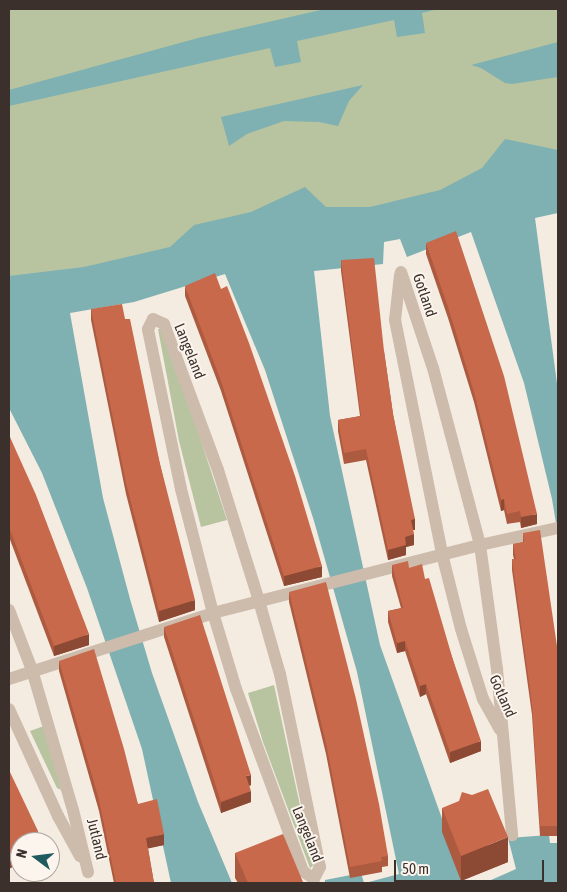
<!DOCTYPE html>
<html>
<head>
<meta charset="utf-8">
<style>
  body { margin:0 }
  #map { position:relative; width:567px; height:892px; overflow:hidden; background:#f4ebe1; font-family:"Asap Condensed",sans-serif }
  div>[style] { position:absolute }
  [style*='--x'] { left:calc(var(--x)*1px); top:calc(var(--y)*1px); width:calc(var(--w)*1px); rotate:calc(var(--a)*1deg) }
  .green>* { inset:0; background:#b8c4a0 }
  .water>* { inset:0; background:#7fb0b2 }
  .street>* { height:12px; margin:-6px; padding:0 6px; transform-origin:6px; border-radius:6px; background:#cdbbac }
  .wall>* { inset:0; background:#ac5a40 }
  .shaded-wall>* { inset:0; background:#8c4a34; transform-origin:0 0 }
  .building>* { inset:0; background:#c8694b }
  span { translate:-50% -50%; white-space:nowrap; text-align:center; line-height:1.15; -webkit-text-stroke:4px #fbf5ee; paint-order:stroke }
  .street-label { font-size:15px; color:#3b302b }
  .frame { position:absolute; inset:0; border:10px solid #3b302b; pointer-events:none }
  .north { position:absolute; left:10px; top:832px; width:50px; height:50px; box-sizing:border-box; background:#fbf5ee; border:1px solid #aea6a0; border-radius:50%; rotate:285deg; font-size:14px; font-weight:700; line-height:20px; text-align:center; color:#3b302b }
  .north::after { content:''; display:block; margin:auto; width:18px; height:22px; background:#1f5a5e; clip-path:polygon(50% 0,100% 100%,50% 72%,0 100%) }
  .scale { position:absolute; left:394px; top:860px; width:150px; height:22px; box-sizing:border-box; border:2px solid #3b302b; border-top:0; padding-left:6px; font-size:15px; line-height:18px; white-space:nowrap; color:#3b302b; -webkit-text-stroke:4px #fbf5ee; paint-order:stroke }
</style>
</head>
<body>
<div id="map">
  <div class="green">
    <div style="clip-path:polygon(9px 9px,558px 9px,558px 168px,9px 301px)"></div>
    <div style="clip-path:polygon(158px 329px,161px 329px,187px 398px,227px 520px,201px 527px,179px 441px)"></div>
    <div style="clip-path:polygon(274px 685px,313px 866px,310px 868px,263px 742px,248px 693px)"></div>
    <div style="clip-path:polygon(44px 726px,61px 790px,57px 788px,30px 731px)"></div>
  </div>
  <div class="water">
    <div style="clip-path:polygon(325px 9px,438px 9px,422px 13px,425px 33px,397px 37px,394px 20px,297px 41px,301px 62px,275px 67px,270px 48px,9px 106px,9px 90px,198px 38px)"></div>
    <div style="clip-path:polygon(558px 42px,558px 77px,512px 84px,505px 83px,481px 68px,471px 65px)"></div>
    <div style="clip-path:polygon(363px 85px,349px 101px,338px 126px,319px 122px,284px 121px,247px 134px,229px 146px,221px 117px)"></div>
    <div style="clip-path:polygon(505px 139px,558px 150px,558px 213px,535px 218px,558px 391px,558px 535px,552px 499px,524px 383px,471px 232px,407px 257px,400px 239px,384px 242px,383px 264px,314px 271px,330px 416px,380px 645px,465px 883px,365px 883px,399px 874px,357px 672px,314px 521px,265px 370px,225px 274px,134px 302px,70px 313px,103px 498px,130px 599px,152px 673px,198px 802px,232px 883px,171px 883px,142px 749px,87px 588px,42px 473px,9px 408px,9px 276px,84px 267px,170px 247px,194px 225px,251px 212px,305px 187px,326px 207px,370px 207px,440px 190px,482px 168px)"></div>
    <div style="clip-path:polygon(549px 835px,550px 843px,558px 843px,558px 883px,484px 883px,516px 869px,508px 838px)"></div>
    <div style="clip-path:polygon(361px 873px,364px 883px,325px 883px,325px 880px)"></div>
  </div>
  <div class="street">
    <div style="--x:401;--y:272;--w:101;--a:71.6"></div>
    <div style="--x:433;--y:368;--w:183;--a:75.1"></div>
    <div style="--x:480;--y:545;--w:125;--a:82.2"></div>
    <div style="--x:497;--y:669;--w:167;--a:84.8"></div>
    <div style="--x:400;--y:275;--w:45;--a:96.3"></div>
    <div style="--x:395;--y:320;--w:239;--a:78.6"></div>
    <div style="--x:442;--y:554;--w:77;--a:75.8"></div>
    <div style="--x:461;--y:629;--w:73;--a:72.6"></div>
    <div style="--x:483;--y:699;--w:35;--a:61"></div>
    <div style="--x:153;--y:319;--w:12;--a:24"></div>
    <div style="--x:164;--y:324;--w:156;--a:69.7"></div>
    <div style="--x:218;--y:470;--w:137;--a:72.6"></div>
    <div style="--x:259;--y:601;--w:76;--a:74"></div>
    <div style="--x:280;--y:674;--w:197;--a:78.3"></div>
    <div style="--x:320;--y:867;--w:13;--a:117"></div>
    <div style="--x:314;--y:879;--w:14;--a:-144"></div>
    <div style="--x:303;--y:871;--w:194;--a:-110.2"></div>
    <div style="--x:236;--y:689;--w:79;--a:-106.8"></div>
    <div style="--x:213;--y:613;--w:128;--a:-104.5"></div>
    <div style="--x:181;--y:489;--w:163;--a:-101.7"></div>
    <div style="--x:148;--y:329;--w:11;--a:-63"></div>
    <div style="--x:9;--y:610;--w:64;--a:69"></div>
    <div style="--x:32;--y:670;--w:146;--a:73.7"></div>
    <div style="--x:73;--y:810;--w:64;--a:76.4"></div>
    <div style="--x:9;--y:679;--w:214;--a:-17.9"></div>
    <div style="--x:213;--y:613;--w:276;--a:-14.3"></div>
    <div style="--x:480;--y:545;--w:80;--a:-12.3"></div>
    <div style="--x:9;--y:709;--w:118;--a:65.4"></div>
    <div style="--x:58;--y:816;--w:46;--a:61.2"></div>
  </div>
  <div class="wall">
    <div style="clip-path:polygon(426px 243px,537px 524px,521px 528px,520px 522px,507px 524px,504px 510px,501px 511px,474px 402px,448px 318px,426px 254px)"></div>
    <div style="clip-path:polygon(341px 260px,384px 351px,393px 414px,415px 530px,413px 530px,414px 545px,406px 547px,406px 555px,388px 560px,366px 460px,344px 464px,338px 431px,338px 420px,360px 416px,341px 271px)"></div>
    <div style="clip-path:polygon(185px 286px,322px 577px,284px 586px,221px 391px,185px 296px)"></div>
    <div style="clip-path:polygon(91px 309px,125px 319px,195px 610px,159px 622px,126px 494px,91px 320px)"></div>
    <div style="clip-path:polygon(9px 435px,89px 645px,54px 656px,9px 537px)"></div>
    <div style="clip-path:polygon(523px 533px,558px 653px,558px 836px,540px 836px,532px 715px,512px 570px,512px 559px,514px 559px,513px 555px,513px 544px,523px 542px)"></div>
    <div style="clip-path:polygon(392px 565px,409px 568px,425px 579px,453px 660px,481px 751px,450px 763px,426px 694px,420px 697px,405px 651px,397px 653px,388px 622px,388px 611px,401px 608px,392px 576px)"></div>
    <div style="clip-path:polygon(289px 592px,388px 856px,388px 866px,382px 867px,382px 872px,350px 878px,326px 754px,289px 602px)"></div>
    <div style="clip-path:polygon(164px 627px,251px 785px,249px 786px,251px 802px,221px 813px,164px 637px)"></div>
    <div style="clip-path:polygon(59px 661px,138px 804px,164px 845px,148px 848px,154px 883px,114px 883px,99px 811px,59px 671px)"></div>
    <div style="clip-path:polygon(442px 808px,508px 862px,461px 881px,442px 832px)"></div>
    <div style="clip-path:polygon(235px 853px,303px 883px,238px 883px,235px 878px)"></div>
  </div>
  <div class="shaded-wall">
    <div style="clip-path:polygon(504px 499px,504px 510px,501px 511px,501px 500px)"></div>
    <div style="clip-path:polygon(537px 514px,537px 524px,521px 528px,521px 517px)"></div>
    <div style="left:415px;top:519px;width:11px;height:4px;rotate:90deg"></div>
    <div style="clip-path:polygon(414px 534px,414px 545px,406px 547px,406px 555px,388px 560px,388px 550px,405px 537px)"></div>
    <div style="clip-path:polygon(322px 566px,322px 577px,284px 586px,284px 576px)"></div>
    <div style="clip-path:polygon(195px 600px,195px 610px,159px 622px,159px 611px)"></div>
    <div style="clip-path:polygon(89px 634px,89px 645px,54px 656px,54px 646px)"></div>
    <div style="clip-path:polygon(405px 641px,405px 651px,397px 653px,397px 643px)"></div>
    <div style="clip-path:polygon(426px 684px,426px 694px,420px 697px,420px 686px)"></div>
    <div style="clip-path:polygon(481px 741px,481px 751px,450px 763px,450px 752px)"></div>
    <div style="clip-path:polygon(251px 775px,251px 785px,246px 787px,246px 776px)"></div>
    <div style="clip-path:polygon(251px 791px,251px 802px,221px 813px,221px 802px)"></div>
    <div style="clip-path:polygon(38px 831px,38px 841px,36px 842px,26px 842px,26px 837px)"></div>
    <div style="clip-path:polygon(164px 834px,164px 845px,146px 849px,146px 838px)"></div>
    <div style="clip-path:polygon(508px 837px,508px 862px,461px 881px,461px 856px)"></div>
    <div style="clip-path:polygon(20px 853px,20px 863px,9px 869px,9px 859px)"></div>
  </div>
  <div class="building">
    <div style="clip-path:polygon(456px 231px,504px 376px,537px 514px,521px 517px,520px 511px,507px 514px,504px 499px,501px 500px,474px 392px,448px 307px,426px 243px)"></div>
    <div style="clip-path:polygon(374px 258px,384px 351px,393px 414px,415px 519px,411px 520px,414px 534px,405px 537px,406px 545px,388px 550px,366px 449px,344px 453px,338px 420px,361px 416px,341px 260px)"></div>
    <div style="clip-path:polygon(215px 273px,221px 289px,227px 286px,249px 343px,295px 476px,322px 566px,284px 576px,221px 381px,185px 286px)"></div>
    <div style="clip-path:polygon(122px 304px,125px 319px,130px 319px,160px 464px,195px 600px,159px 611px,126px 483px,91px 309px)"></div>
    <div style="clip-path:polygon(9px 435px,36px 495px,89px 634px,54px 646px,9px 527px)"></div>
    <div style="clip-path:polygon(540px 530px,558px 653px,558px 826px,540px 826px,532px 705px,512px 559px,516px 559px,513px 544px,524px 542px,523px 533px)"></div>
    <div style="clip-path:polygon(408px 561px,409px 568px,422px 564px,425px 579px,429px 578px,453px 660px,481px 741px,450px 752px,426px 684px,420px 686px,405px 641px,397px 643px,388px 611px,403px 608px,392px 565px)"></div>
    <div style="clip-path:polygon(326px 582px,356px 699px,379px 804px,388px 856px,381px 857px,382px 861px,350px 867px,326px 743px,289px 592px)"></div>
    <div style="clip-path:polygon(200px 615px,251px 775px,246px 776px,251px 791px,221px 802px,164px 627px)"></div>
    <div style="clip-path:polygon(94px 649px,124px 749px,138px 804px,157px 799px,164px 834px,146px 838px,154px 883px,116px 883px,99px 800px,59px 661px)"></div>
    <div style="clip-path:polygon(9px 770px,38px 831px,26px 837px,29px 842px,20px 842px,20px 853px,9px 859px)"></div>
    <div style="clip-path:polygon(488px 789px,508px 837px,461px 856px,442px 808px,459px 801px,462px 792px,472px 795px)"></div>
    <div style="clip-path:polygon(283px 834px,303px 882px,300px 883px,248px 883px,235px 853px)"></div>
  </div>
  <div class="street-label">
    <span style="left:425px;top:295px;rotate:71deg">Gotland</span>
    <span style="left:190px;top:351px;rotate:68deg">Langeland</span>
    <span style="left:503px;top:696px;rotate:66deg">Gotland</span>
    <span style="left:308px;top:834px;rotate:68deg">Langeland</span>
    <span style="left:97px;top:839px;rotate:76deg">Jutland</span>
  </div>
  <div class="frame"></div>
  <div class="north">N</div>
  <div class="scale">50 m</div>
</div>
</body>
</html>
